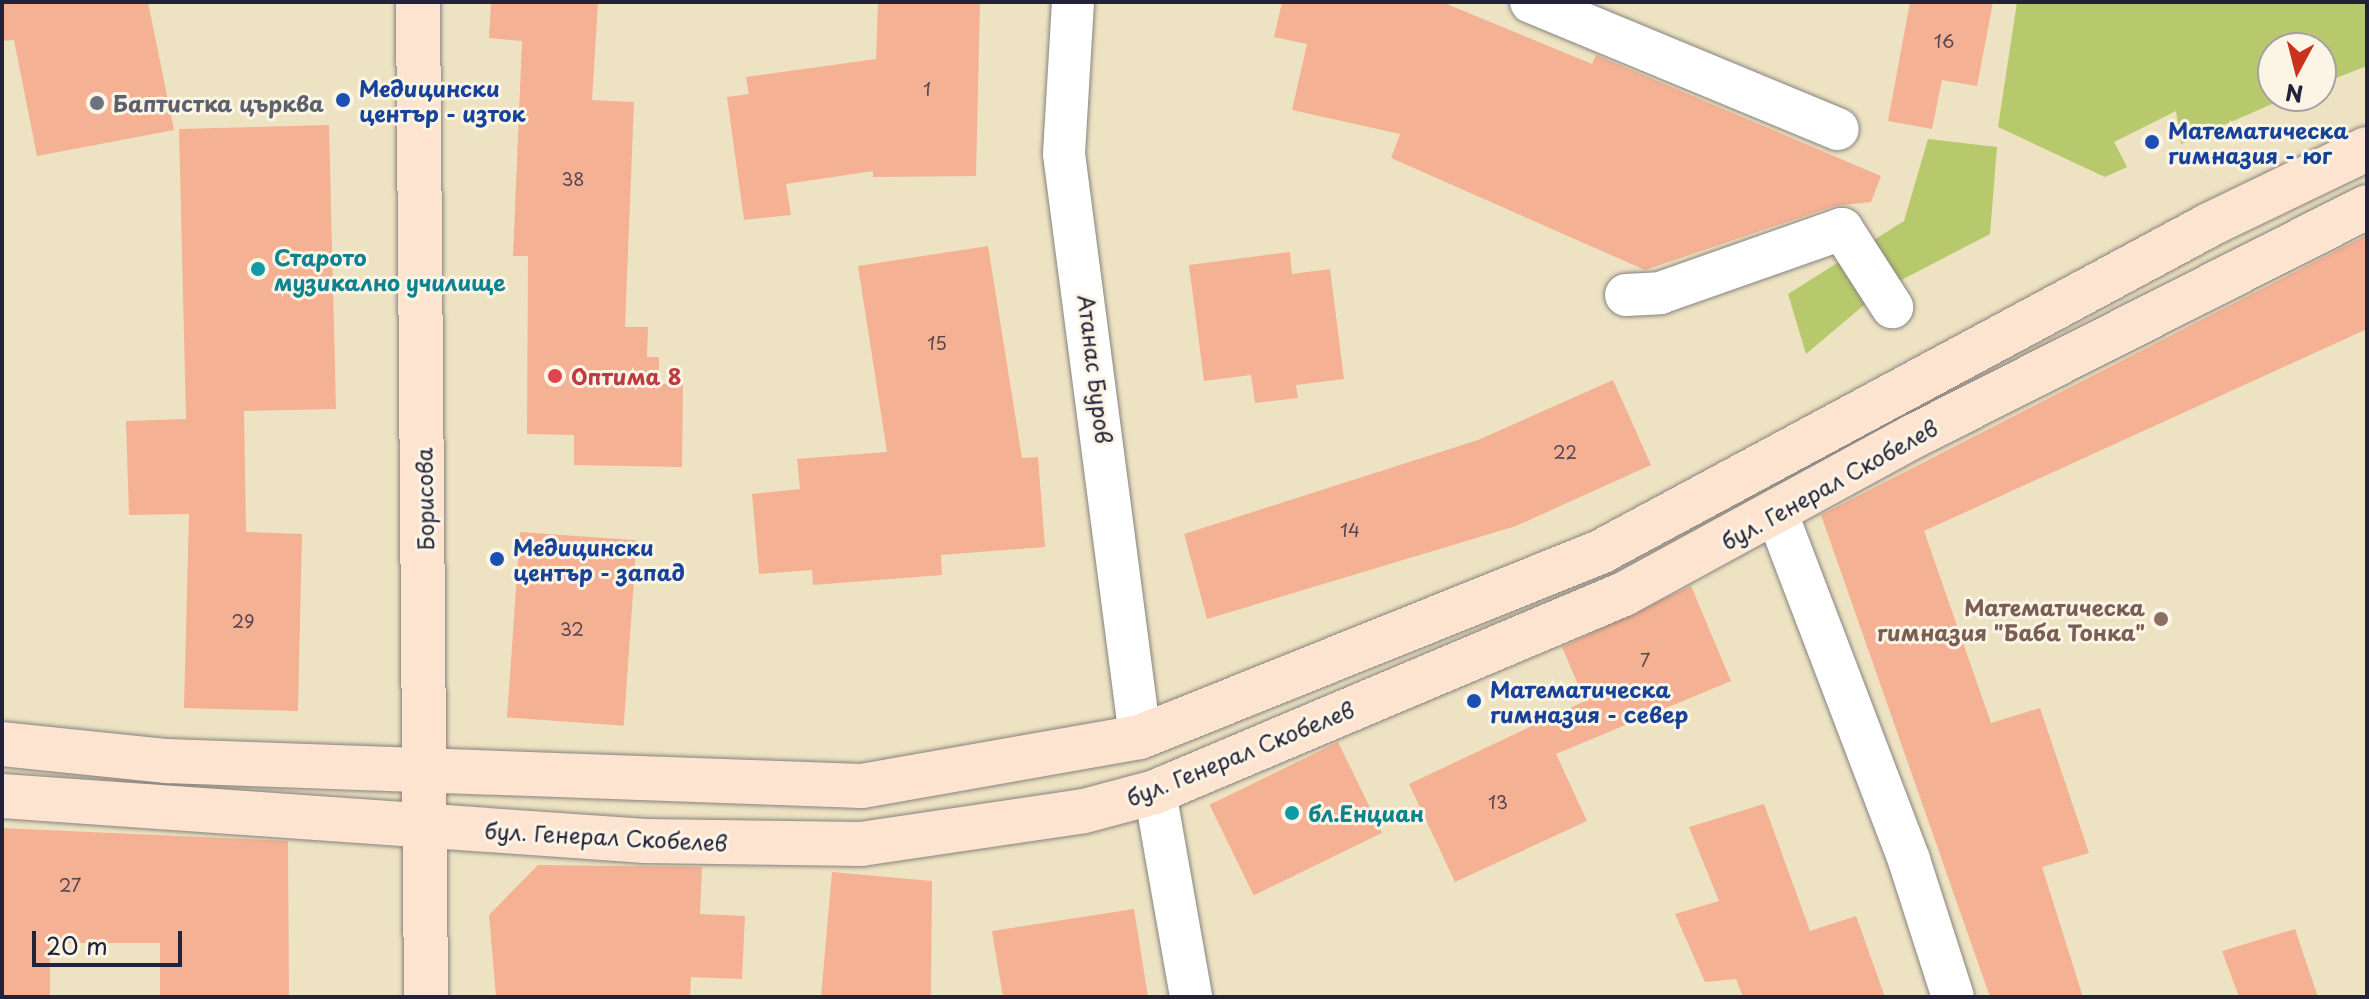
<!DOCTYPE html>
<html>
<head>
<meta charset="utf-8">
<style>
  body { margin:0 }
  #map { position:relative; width:2369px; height:999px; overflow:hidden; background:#ede3c3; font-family:"Playpen Sans",sans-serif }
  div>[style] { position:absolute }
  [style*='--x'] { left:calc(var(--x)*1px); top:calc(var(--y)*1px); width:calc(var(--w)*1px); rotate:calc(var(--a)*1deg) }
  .green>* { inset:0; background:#b7c96c }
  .building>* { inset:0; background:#f5b193; transform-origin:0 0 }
  .roads { filter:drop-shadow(0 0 2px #88827f) drop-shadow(0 0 2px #88827f) }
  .street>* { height:42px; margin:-21px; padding:0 21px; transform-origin:21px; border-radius:21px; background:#fff }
  .secondary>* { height:44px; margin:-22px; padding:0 22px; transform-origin:22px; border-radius:22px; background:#fde4d1 }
  .dots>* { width:22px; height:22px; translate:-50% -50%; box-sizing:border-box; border:4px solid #fcf5e5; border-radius:50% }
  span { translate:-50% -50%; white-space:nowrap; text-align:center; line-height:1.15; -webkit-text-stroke:6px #fcf5e5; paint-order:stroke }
  .number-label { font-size:18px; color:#574651 }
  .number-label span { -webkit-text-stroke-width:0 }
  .transit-label { font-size:22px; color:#164399; font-weight:700 }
  .left { translate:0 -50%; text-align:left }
  .worship-label { font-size:22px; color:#5b616d; font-weight:700 }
  .culture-label { font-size:22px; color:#0d838f; font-weight:700 }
  .street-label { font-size:22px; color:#22223b }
  .health-label { font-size:22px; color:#be3a42; font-weight:700 }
  .education-label { font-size:22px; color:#785e54; font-weight:700 }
  .right { translate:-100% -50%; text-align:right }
  .frame { position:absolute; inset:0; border:4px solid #22223b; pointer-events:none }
  .north { position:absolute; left:2257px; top:32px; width:80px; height:80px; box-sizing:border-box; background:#fcf5e5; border:2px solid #a5a1a1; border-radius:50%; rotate:187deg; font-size:22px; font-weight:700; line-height:32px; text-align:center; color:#22223b }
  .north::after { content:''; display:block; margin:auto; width:28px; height:36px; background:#c8321e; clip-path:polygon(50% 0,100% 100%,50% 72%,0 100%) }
  .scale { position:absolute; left:32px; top:931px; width:150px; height:36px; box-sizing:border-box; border:4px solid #22223b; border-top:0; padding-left:10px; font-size:24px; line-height:28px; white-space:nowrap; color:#22223b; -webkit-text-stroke:6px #fcf5e5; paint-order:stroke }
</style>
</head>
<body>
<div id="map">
  <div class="green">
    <div style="clip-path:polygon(2017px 2px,2367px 2px,2367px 66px,2321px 84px,2321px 48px,2273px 48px,2273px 96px,2290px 96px,2181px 144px,2176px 111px,2114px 142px,2127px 167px,2105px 177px,1998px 127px)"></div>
    <div style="clip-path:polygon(1928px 139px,1997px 147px,1990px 234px,1882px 290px,1806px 354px,1788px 294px,1904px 221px)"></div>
  </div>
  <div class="building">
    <div style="clip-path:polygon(2px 2px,148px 2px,174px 130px,37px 156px,14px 40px,2px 41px)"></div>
    <div style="clip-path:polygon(491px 2px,598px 2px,592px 100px,634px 102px,625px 327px,648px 327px,647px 357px,659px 357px,659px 384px,683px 383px,682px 467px,574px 465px,574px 435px,527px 434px,528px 256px,513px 256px,522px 41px,489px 38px)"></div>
    <div style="clip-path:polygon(878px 2px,980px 2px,976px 176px,873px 177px,873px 171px,786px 184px,791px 215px,744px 220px,727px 97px,749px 94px,746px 77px,876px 59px)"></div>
    <div style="clip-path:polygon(1282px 2px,1442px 2px,1592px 64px,1596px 55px,1881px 176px,1871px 202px,1834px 206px,1645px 270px,1391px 158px,1400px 134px,1292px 110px,1307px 44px,1274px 37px)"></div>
    <div style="clip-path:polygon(1910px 2px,1993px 2px,1977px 86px,1942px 80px,1932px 129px,1888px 121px)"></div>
    <div style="clip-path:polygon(329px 125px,336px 409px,244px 411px,246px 532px,302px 534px,298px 711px,184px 708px,189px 514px,129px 515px,126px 421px,186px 419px,179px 129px)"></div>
    <div style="clip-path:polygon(2367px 235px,2367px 329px,1924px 531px,1991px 723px,2040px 708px,2089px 853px,2042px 867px,2083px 997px,1990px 997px,1821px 515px)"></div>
    <div style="clip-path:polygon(988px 246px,1022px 458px,1038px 457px,1045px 547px,941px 555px,942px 575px,813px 585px,812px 570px,759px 574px,752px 494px,800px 489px,797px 459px,887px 452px,858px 266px)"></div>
    <div style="clip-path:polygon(1290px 252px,1292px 274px,1330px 269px,1344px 379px,1296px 385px,1298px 398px,1255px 403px,1251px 375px,1204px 381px,1189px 265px)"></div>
    <div style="clip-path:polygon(1613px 380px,1651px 465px,1516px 526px,1207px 619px,1184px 534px,1478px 440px)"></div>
    <div style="left:520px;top:532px;width:117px;height:186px;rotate:4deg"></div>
    <div style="clip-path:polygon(1691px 586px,1731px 681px,1556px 754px,1587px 821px,1455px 882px,1409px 784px,1585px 701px,1562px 647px)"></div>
    <div style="left:1338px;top:742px;width:101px;height:143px;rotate:64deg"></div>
    <div style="clip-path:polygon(1764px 804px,1810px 931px,1856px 916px,1885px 997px,1743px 997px,1736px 979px,1705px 982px,1675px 914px,1719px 901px,1689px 827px)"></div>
    <div style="clip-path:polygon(2px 828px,288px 841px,289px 997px,160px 997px,160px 943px,50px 943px,50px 997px,2px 997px)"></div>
    <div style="clip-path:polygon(538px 865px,702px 867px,700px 914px,745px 916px,742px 979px,691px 977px,690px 997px,496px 997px,489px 915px)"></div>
    <div style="clip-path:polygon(832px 872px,932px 881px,931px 997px,821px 997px)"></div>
    <div style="clip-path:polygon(1134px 909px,1148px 997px,1003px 997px,992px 931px)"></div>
    <div style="clip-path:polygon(2295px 929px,2318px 997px,2239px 997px,2222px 951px)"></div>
  </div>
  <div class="roads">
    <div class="street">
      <div style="--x:1073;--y:2;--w:152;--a:93.4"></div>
      <div style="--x:1064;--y:154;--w:588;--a:82.57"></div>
      <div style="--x:1531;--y:2;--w:332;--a:22.5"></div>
      <div style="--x:1626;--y:295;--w:34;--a:-3"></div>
      <div style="--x:1660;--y:293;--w:193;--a:-19.4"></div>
      <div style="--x:1842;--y:229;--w:93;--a:57.3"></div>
      <div style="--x:1777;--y:514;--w:370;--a:69.1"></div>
      <div style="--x:1909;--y:860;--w:144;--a:72.2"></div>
      <div style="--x:1155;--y:792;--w:208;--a:80"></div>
    </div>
    <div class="secondary">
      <div style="--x:418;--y:2;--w:995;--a:89.54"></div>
      <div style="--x:2;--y:744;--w:166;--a:5.9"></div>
      <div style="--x:167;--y:761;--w:695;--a:2.06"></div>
      <div style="--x:862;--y:786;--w:282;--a:-10"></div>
      <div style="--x:1140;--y:737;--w:498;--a:-21.9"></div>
      <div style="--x:1602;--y:551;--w:691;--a:-28.23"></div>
      <div style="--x:2211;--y:224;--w:173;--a:-25.7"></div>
      <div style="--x:2;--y:796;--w:645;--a:4"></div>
      <div style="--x:645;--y:841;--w:216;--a:0.8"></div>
      <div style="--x:861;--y:844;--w:225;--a:-8.4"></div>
      <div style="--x:1084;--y:811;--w:73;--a:-15"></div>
      <div style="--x:1155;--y:792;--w:509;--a:-22.89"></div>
      <div style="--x:1624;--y:594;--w:330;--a:-28.6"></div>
      <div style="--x:1914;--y:436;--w:508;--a:-26.82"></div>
    </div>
  </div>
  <div class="dots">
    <div style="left:343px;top:100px;background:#1a4fb4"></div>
    <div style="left:97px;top:103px;background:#6b7280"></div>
    <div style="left:2152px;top:142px;background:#1a4fb4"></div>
    <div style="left:258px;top:269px;background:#0f9aa8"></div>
    <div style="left:555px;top:376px;background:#e0444e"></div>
    <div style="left:497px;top:559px;background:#1a4fb4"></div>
    <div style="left:2161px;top:619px;background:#8d6e63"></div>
    <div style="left:1474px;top:701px;background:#1a4fb4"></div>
    <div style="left:1292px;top:813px;background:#0f9aa8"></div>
  </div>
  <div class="number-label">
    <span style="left:1944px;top:41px">16</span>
    <span style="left:927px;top:89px">1</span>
    <span style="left:573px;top:179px">38</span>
    <span style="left:937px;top:343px">15</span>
    <span style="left:1565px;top:452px">22</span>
    <span style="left:1350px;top:530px">14</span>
    <span style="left:243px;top:621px">29</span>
    <span style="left:572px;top:629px">32</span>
    <span style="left:1645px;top:660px">7</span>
    <span style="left:1498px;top:802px">13</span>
    <span style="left:70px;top:885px">27</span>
  </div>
  <div class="transit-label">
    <span class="left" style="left:359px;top:100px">Медицински<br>център - изток</span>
    <span class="left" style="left:2168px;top:142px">Математическа<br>гимназия - юг</span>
    <span class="left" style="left:513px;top:559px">Медицински<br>център - запад</span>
    <span class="left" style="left:1490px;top:701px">Математическа<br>гимназия - север</span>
  </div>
  <div class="worship-label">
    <span class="left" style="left:113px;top:103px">Баптистка църква</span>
  </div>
  <div class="culture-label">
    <span class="left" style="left:274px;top:269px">Старото<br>музикално училище</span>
    <span class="left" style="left:1308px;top:813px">бл.Енциан</span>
  </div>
  <div class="street-label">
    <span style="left:1096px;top:369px;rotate:83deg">Атанас Буров</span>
    <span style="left:1829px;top:484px;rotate:-29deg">бул. Генерал Скобелев</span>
    <span style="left:424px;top:499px;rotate:-91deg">Борисова</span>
    <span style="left:1240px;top:753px;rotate:-22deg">бул. Генерал Скобелев</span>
    <span style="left:606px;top:836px;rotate:3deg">бул. Генерал Скобелев</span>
  </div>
  <div class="health-label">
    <span class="left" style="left:571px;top:376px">Оптима 8</span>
  </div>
  <div class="education-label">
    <span class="right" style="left:2145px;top:619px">Математическа<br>гимназия "Баба Тонка"</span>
  </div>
  <div class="frame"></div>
  <div class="north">N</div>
  <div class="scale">20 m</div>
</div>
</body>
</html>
